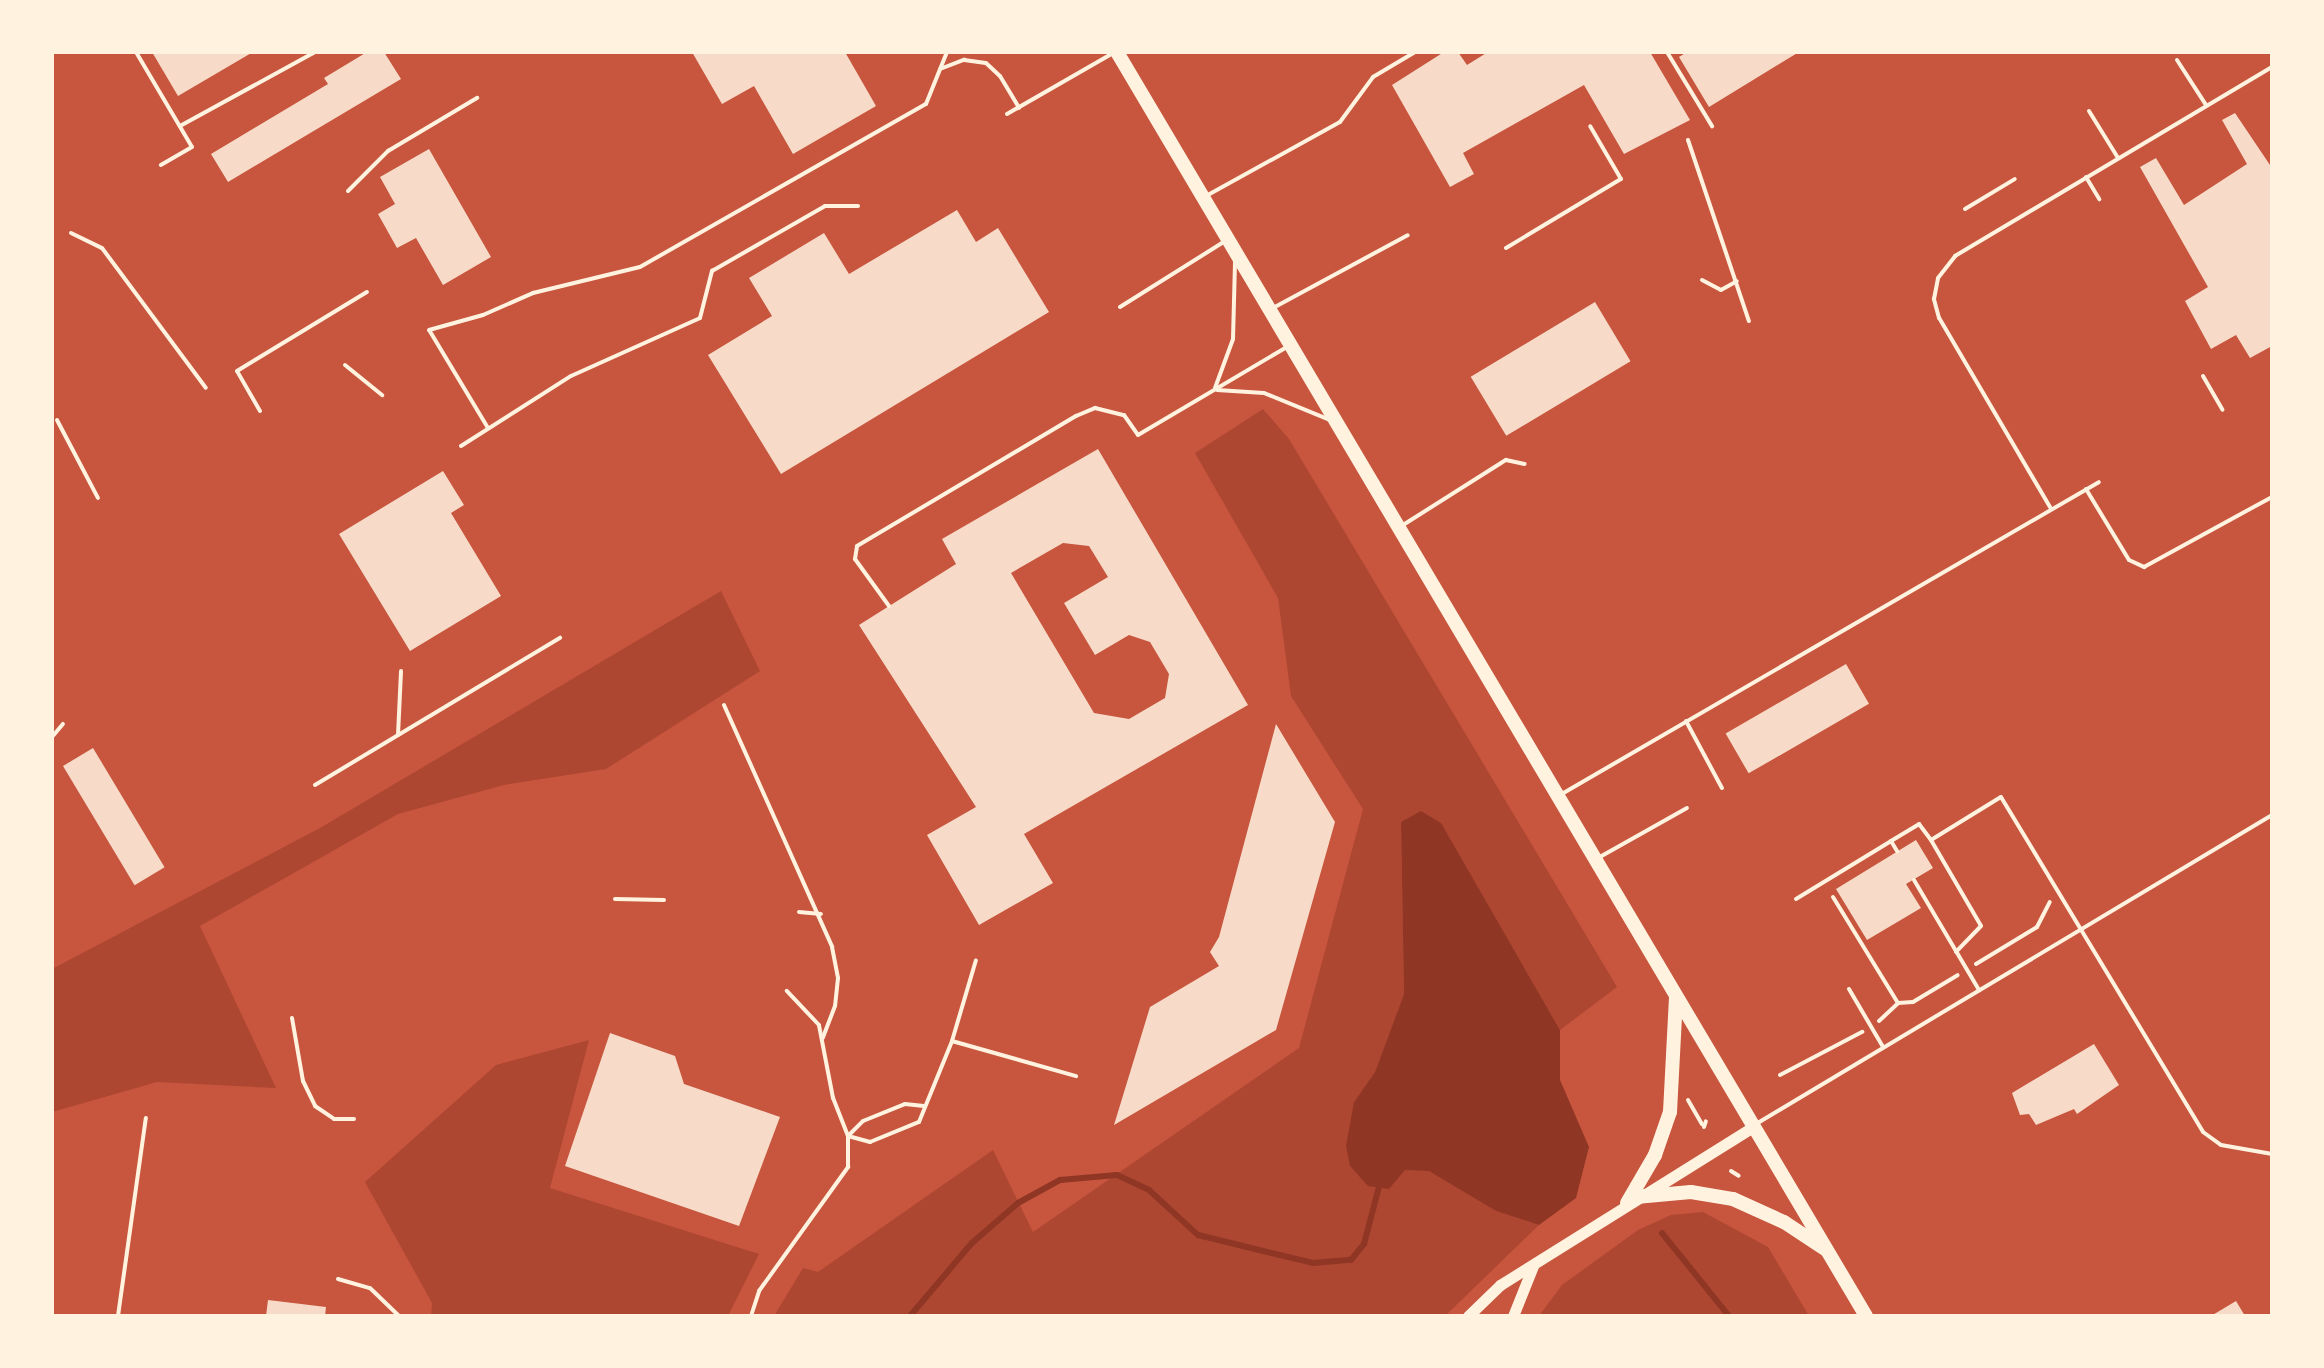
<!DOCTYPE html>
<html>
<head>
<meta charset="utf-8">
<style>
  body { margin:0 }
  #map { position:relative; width:2324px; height:1368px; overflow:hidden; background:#c8553d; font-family:"Source Sans 3",sans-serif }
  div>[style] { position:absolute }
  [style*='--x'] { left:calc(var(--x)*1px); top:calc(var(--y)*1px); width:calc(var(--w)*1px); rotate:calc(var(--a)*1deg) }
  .green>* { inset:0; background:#ae4732 }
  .water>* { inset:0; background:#8f3625 }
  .stream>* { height:6px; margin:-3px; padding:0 3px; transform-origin:3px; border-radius:3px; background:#8f3625 }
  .building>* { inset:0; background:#f7dbc8; transform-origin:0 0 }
  .path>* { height:4px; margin:-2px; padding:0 2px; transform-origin:2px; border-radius:2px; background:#fff3e0 }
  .service>* { height:4px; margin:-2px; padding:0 2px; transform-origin:2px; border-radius:2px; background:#fff3e0 }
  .tertiary>* { height:11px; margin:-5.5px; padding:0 5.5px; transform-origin:5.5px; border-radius:5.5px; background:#fff3e0 }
  .primary>* { height:14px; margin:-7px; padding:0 7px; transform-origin:7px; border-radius:7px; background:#fff3e0 }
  span { translate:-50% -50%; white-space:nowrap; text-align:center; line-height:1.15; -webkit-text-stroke:6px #fff3e0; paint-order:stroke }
  .frame { position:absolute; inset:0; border:54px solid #fff3e0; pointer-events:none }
</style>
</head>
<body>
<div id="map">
  <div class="green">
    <div style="clip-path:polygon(1263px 409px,1289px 439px,1617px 987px,1560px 1030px,1441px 824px,1401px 821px,1404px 994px,1375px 1072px,1354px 1102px,1405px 1170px,1429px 1170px,1496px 1211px,1539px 1225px,1445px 1316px,774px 1316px,803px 1268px,818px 1272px,993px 1150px,1033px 1232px,1299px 1048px,1363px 809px,1291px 696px,1278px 598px,1195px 453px)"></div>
    <div style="clip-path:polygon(721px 591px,760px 671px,606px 769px,504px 785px,398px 814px,200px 926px,276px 1088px,157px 1082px,52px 1112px,52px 969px,320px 828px)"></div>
    <div style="clip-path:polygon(589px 1040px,550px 1188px,759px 1254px,728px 1316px,431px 1316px,432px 1303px,365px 1182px,496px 1065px)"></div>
    <div style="clip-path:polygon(1703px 1212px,1768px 1247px,1809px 1316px,1539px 1316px,1562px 1285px,1638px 1230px,1671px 1215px)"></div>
  </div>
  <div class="water">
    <div style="clip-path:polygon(1421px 811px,1441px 823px,1560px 1030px,1560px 1080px,1589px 1147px,1576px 1198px,1539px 1225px,1496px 1211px,1429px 1171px,1405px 1170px,1389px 1189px,1368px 1186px,1350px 1166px,1346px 1146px,1354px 1102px,1375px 1072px,1404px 994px,1401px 822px)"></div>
  </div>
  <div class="stream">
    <div style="--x:1662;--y:1233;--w:107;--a:51.1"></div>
    <div style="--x:910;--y:1316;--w:96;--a:-49.7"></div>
    <div style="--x:972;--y:1243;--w:61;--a:-41"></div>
    <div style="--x:1018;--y:1203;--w:48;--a:-28.7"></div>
    <div style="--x:1060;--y:1180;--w:57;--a:-5"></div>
    <div style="--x:1117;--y:1175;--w:35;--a:25"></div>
    <div style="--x:1149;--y:1190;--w:67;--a:42.6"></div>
    <div style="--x:1198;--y:1235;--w:118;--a:13.7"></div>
    <div style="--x:1313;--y:1263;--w:38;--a:-5"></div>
    <div style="--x:1351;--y:1260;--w:21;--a:-51"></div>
    <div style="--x:1364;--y:1244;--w:63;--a:-75.3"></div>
  </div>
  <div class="building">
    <div style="clip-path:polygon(152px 52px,253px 52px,178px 96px)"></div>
    <div style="clip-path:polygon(367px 52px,384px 52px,401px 79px,228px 182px,211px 154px,328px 84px,324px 78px)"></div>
    <div style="clip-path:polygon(692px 52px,845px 52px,876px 106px,793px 154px,754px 86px,722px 104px)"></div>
    <div style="clip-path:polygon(1444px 52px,1458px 52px,1467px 65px,1488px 52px,1650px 52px,1690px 120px,1624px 154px,1584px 85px,1463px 153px,1474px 174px,1450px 187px,1392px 85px)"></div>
    <div style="clip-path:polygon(1687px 52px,1799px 52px,1709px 107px,1679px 57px)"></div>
    <div style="clip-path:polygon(2235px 113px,2272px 168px,2272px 346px,2250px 358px,2236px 335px,2211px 349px,2185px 301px,2208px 287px,2140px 167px,2156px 158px,2184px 205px,2247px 164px,2222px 120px)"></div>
    <div style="clip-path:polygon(429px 149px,491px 257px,443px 285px,416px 238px,397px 248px,378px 214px,395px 204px,380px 177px)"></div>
    <div style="clip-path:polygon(957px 210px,976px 242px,998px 228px,1049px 312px,781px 474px,708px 355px,772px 316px,749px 278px,824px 233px,849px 274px)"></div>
    <div style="left:1595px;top:302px;width:69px;height:145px;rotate:59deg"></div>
    <div style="clip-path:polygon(evenodd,1098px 449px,1248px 705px,1024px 834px,1053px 883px,979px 925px,927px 835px,976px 807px,859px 625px,956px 564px,942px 539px,1098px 449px,1063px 543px,1089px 546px,1108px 577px,1064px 603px,1095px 655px,1129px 635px,1150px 642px,1169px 674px,1165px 698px,1129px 719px,1094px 713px,1011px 573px,1063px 543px)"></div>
    <div style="clip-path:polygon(443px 471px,464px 505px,451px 513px,501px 596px,410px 651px,339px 534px)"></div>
    <div style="left:1846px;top:664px;width:46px;height:139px;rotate:60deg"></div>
    <div style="clip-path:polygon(1276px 724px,1335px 822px,1276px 1030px,1114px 1125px,1150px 1007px,1219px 966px,1210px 952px,1219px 937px)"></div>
    <div style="left:93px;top:748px;width:139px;height:35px;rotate:59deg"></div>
    <div style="clip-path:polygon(1916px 840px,1933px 868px,1906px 884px,1921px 908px,1867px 940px,1836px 889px)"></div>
    <div style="clip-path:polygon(610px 1033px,675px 1056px,684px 1084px,780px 1117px,739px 1226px,565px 1166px)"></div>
    <div style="clip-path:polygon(2094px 1044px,2119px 1085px,2077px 1114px,2074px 1109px,2036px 1125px,2029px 1114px,2020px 1115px,2012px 1093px)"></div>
    <div style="clip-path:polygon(268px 1300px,326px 1307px,325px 1316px,266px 1316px)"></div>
    <div style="clip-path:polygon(2236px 1301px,2245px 1316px,2211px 1316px)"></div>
  </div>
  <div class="path">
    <div style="--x:1833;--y:897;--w:124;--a:58.5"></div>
    <div style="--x:1976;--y:964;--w:71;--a:-31.2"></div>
    <div style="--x:2037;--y:927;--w:28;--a:-63"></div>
    <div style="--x:1879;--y:1021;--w:26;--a:-43"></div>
    <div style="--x:1898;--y:1003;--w:15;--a:-4"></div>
    <div style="--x:1913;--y:1002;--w:52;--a:-31"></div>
    <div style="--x:1780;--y:1075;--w:93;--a:-27.7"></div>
    <div style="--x:1688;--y:1100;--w:28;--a:60"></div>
    <div style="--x:1704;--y:1127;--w:6;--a:-72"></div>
    <div style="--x:1731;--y:1171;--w:9;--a:32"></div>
  </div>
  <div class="service">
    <div style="--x:136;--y:52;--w:110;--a:59.5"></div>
    <div style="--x:192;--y:147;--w:36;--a:150"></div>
    <div style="--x:1667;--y:52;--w:87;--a:58.7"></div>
    <div style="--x:2177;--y:60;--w:54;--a:57.2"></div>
    <div style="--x:940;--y:69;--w:26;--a:-21"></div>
    <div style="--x:964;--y:60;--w:22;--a:8"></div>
    <div style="--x:986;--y:63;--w:19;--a:43"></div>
    <div style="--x:1000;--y:76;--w:37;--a:59"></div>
    <div style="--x:2089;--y:111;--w:55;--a:58.3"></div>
    <div style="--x:1007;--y:114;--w:122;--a:-29.9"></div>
    <div style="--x:180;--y:126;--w:154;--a:-28.7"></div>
    <div style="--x:1688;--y:140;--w:191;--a:71.4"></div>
    <div style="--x:2086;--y:177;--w:26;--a:59"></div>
    <div style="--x:348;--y:191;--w:57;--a:-45"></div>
    <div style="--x:388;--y:151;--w:104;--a:-30.8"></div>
    <div style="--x:1206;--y:196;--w:153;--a:-28.9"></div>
    <div style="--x:1340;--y:122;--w:56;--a:-53.7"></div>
    <div style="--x:1373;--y:77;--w:49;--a:-30.8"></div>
    <div style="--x:1965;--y:209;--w:58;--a:-31"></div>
    <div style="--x:71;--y:233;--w:34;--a:26"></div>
    <div style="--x:102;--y:248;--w:174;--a:53.4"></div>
    <div style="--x:1506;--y:248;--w:134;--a:-31"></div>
    <div style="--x:1621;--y:179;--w:61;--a:-120.3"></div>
    <div style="--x:1702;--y:280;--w:21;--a:28"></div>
    <div style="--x:1721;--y:290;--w:18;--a:-29"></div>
    <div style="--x:1120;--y:307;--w:126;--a:-32.1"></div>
    <div style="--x:1273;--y:308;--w:153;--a:-28.4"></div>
    <div style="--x:345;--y:365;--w:48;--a:39"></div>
    <div style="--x:2203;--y:376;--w:39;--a:60"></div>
    <div style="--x:1215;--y:388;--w:52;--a:-69.8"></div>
    <div style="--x:1233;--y:339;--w:78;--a:-88.5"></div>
    <div style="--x:1217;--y:390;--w:47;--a:3.7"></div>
    <div style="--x:1264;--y:393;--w:71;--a:22.2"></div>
    <div style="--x:260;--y:411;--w:46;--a:-119.9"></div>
    <div style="--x:237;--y:371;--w:152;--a:-31.3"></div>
    <div style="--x:57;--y:420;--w:88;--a:62.3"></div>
    <div style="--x:488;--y:428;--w:114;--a:-121"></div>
    <div style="--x:429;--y:330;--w:56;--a:-15.5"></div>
    <div style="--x:483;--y:315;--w:55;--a:-23.7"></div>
    <div style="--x:533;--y:293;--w:110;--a:-13.7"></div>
    <div style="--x:640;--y:267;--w:329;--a:-29.7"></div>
    <div style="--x:926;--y:104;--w:56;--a:-68"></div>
    <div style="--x:461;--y:446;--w:130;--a:-32.5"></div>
    <div style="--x:571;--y:376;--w:141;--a:-24.2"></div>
    <div style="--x:700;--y:318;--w:49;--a:-75.7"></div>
    <div style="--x:712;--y:271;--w:130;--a:-29.9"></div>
    <div style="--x:825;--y:206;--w:33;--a:0"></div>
    <div style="--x:2086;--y:489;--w:83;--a:58.8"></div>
    <div style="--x:2129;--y:560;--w:17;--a:25"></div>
    <div style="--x:2144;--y:567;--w:146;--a:-28.7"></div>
    <div style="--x:2050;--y:507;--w:219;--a:-120.4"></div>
    <div style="--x:1939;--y:318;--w:20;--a:-105"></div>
    <div style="--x:1934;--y:299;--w:21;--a:-79"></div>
    <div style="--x:1938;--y:278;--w:28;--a:-52"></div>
    <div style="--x:1955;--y:256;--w:369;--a:-30.8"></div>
    <div style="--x:1403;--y:525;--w:122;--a:-32.3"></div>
    <div style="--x:1506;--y:460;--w:19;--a:12"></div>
    <div style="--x:889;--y:606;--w:58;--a:-125.9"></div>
    <div style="--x:855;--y:559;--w:13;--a:-81"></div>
    <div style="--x:857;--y:546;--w:255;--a:-30.7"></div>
    <div style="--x:1076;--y:416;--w:21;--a:-23"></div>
    <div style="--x:1095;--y:408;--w:30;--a:14"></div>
    <div style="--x:1124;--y:415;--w:24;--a:55"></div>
    <div style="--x:1138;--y:435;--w:173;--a:-30.6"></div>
    <div style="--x:724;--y:705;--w:265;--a:65.9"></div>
    <div style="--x:832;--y:947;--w:32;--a:79"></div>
    <div style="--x:838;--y:978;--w:28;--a:96"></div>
    <div style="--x:835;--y:1006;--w:34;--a:111"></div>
    <div style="--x:1686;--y:721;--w:76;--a:61.8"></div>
    <div style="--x:398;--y:735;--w:64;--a:-87.3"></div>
    <div style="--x:52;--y:737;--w:17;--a:-50"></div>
    <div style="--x:315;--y:785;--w:286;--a:-31"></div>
    <div style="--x:1560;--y:795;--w:623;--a:-30.14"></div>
    <div style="--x:1931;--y:840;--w:82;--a:-31.6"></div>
    <div style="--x:2001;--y:797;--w:391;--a:58.9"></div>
    <div style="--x:2203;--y:1132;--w:22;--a:36"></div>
    <div style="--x:2221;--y:1145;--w:52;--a:10"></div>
    <div style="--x:1891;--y:841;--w:33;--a:-31"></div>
    <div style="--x:1919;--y:824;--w:20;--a:53"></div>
    <div style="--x:1931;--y:840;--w:99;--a:59.8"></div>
    <div style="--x:1981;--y:926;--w:36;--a:134"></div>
    <div style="--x:1598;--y:858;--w:102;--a:-29.3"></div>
    <div style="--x:1914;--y:880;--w:128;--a:59.4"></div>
    <div style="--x:615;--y:899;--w:49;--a:1.2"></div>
    <div style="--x:1796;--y:899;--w:111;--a:-31.4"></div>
    <div style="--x:1891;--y:841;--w:12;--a:59"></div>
    <div style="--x:799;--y:912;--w:22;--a:5"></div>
    <div style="--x:1849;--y:989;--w:67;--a:59.6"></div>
    <div style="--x:292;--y:1018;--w:64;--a:80.1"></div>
    <div style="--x:303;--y:1081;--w:28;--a:64"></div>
    <div style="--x:315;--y:1106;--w:23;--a:34"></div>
    <div style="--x:334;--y:1119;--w:20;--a:0"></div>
    <div style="--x:952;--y:1041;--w:129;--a:15.8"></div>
    <div style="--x:1756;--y:1124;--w:601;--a:-30.91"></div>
    <div style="--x:848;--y:1136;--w:23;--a:15"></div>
    <div style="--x:870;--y:1142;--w:53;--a:-22.2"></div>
    <div style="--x:919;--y:1122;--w:87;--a:-67.8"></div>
    <div style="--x:952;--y:1041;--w:84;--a:-73.5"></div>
    <div style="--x:848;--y:1136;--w:21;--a:-45"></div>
    <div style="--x:863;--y:1121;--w:45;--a:-22"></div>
    <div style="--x:905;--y:1104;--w:19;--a:6"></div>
    <div style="--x:338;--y:1279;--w:33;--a:16"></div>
    <div style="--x:370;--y:1288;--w:40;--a:44"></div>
    <div style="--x:118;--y:1316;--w:200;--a:-82"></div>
    <div style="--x:751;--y:1316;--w:26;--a:-72"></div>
    <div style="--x:759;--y:1291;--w:153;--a:-54.3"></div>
    <div style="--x:848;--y:1167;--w:31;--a:-90"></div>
    <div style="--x:848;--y:1136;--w:41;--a:-111.5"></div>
    <div style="--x:833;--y:1098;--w:74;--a:-100.9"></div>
    <div style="--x:819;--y:1025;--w:47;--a:-133.3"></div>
  </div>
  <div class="tertiary">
    <div style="--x:1468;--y:1316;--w:45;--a:-44.1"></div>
    <div style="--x:1500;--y:1285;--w:300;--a:-32"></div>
    <div style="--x:1513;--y:1316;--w:54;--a:-68.2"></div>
  </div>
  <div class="primary">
    <div style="--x:1117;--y:52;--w:1469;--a:59.35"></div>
    <div style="--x:1636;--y:1197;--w:55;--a:-5.2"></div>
    <div style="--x:1691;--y:1192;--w:43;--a:9.5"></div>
    <div style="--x:1733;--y:1199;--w:56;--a:24.3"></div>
    <div style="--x:1784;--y:1222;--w:49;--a:33.4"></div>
    <div style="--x:1627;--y:1203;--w:56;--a:-59.7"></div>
    <div style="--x:1655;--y:1155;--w:46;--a:-70.8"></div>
    <div style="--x:1670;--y:1112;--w:114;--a:-87"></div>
  </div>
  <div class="frame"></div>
</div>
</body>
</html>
